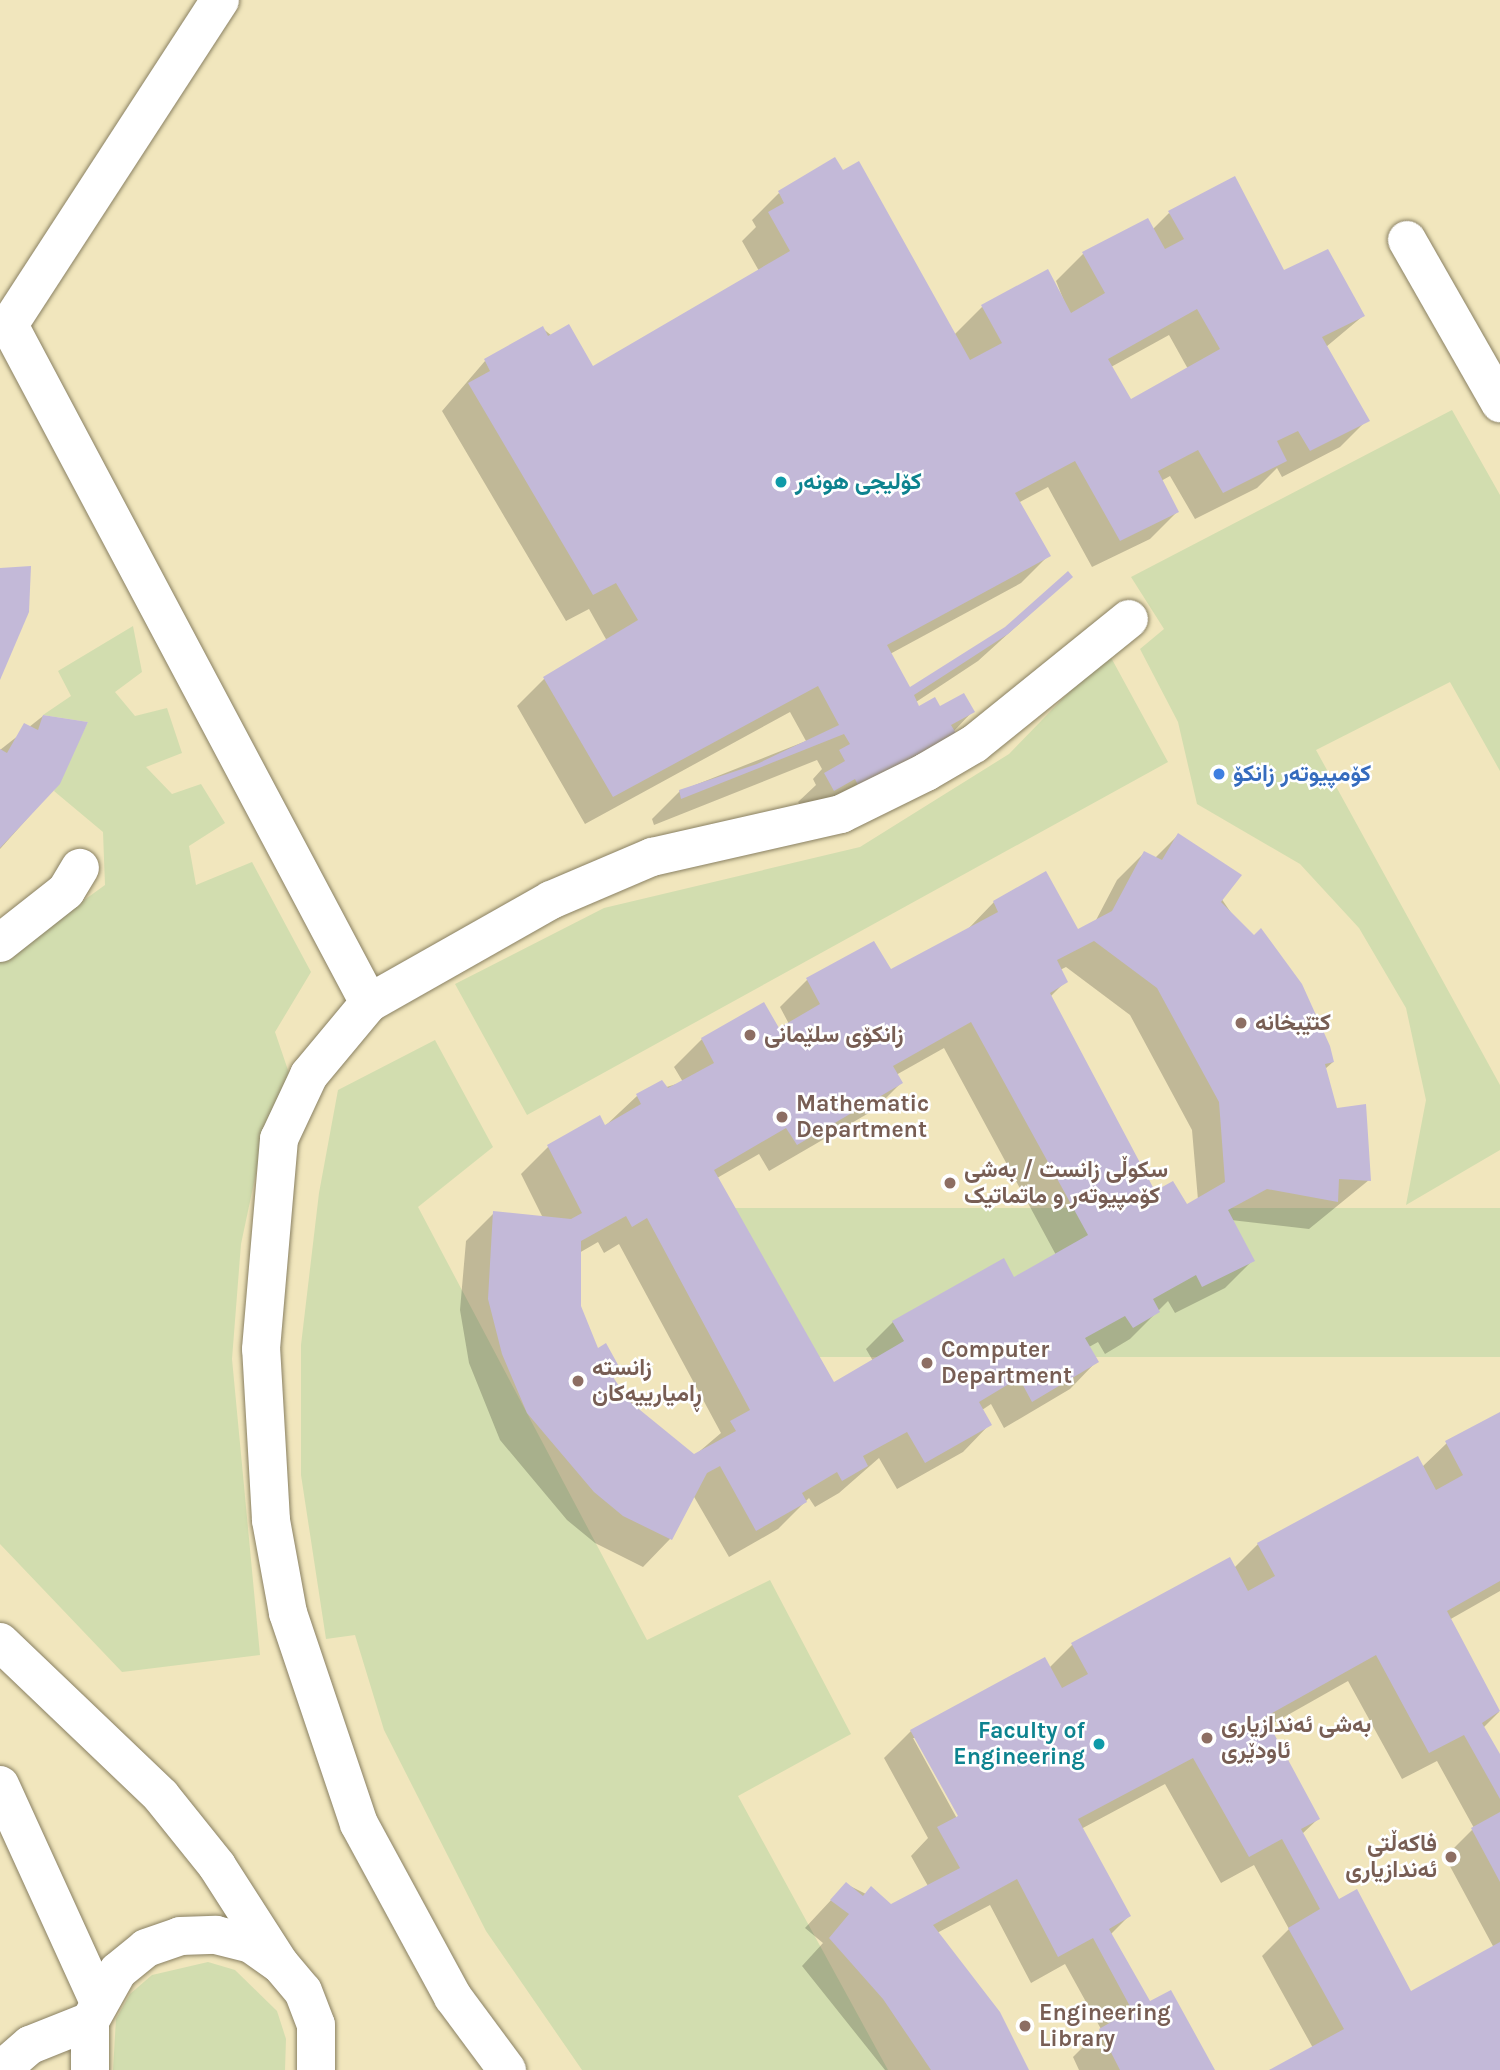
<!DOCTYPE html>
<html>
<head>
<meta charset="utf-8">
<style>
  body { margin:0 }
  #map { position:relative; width:1500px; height:2070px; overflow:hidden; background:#fcf2d2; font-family:Karla,Vazirmatn,sans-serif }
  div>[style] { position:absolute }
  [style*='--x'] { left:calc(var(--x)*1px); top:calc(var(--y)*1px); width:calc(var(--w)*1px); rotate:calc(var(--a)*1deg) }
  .built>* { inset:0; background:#f1e6bd; transform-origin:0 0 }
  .green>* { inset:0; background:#d2ddaf; transform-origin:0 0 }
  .shadow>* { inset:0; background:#0003 }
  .building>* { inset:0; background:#c3b9d8 }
  .roads { filter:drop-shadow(0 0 2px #898062) drop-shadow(0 0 2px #898062) }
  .minor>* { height:38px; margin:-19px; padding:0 19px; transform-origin:19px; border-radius:19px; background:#fff }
  .dots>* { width:19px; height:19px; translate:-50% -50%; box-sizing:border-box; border:4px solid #fff; border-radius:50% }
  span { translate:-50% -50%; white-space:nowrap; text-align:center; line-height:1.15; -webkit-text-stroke:5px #fff; paint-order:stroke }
  .culture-label { font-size:23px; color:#0d838f; font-weight:700 }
  .left { translate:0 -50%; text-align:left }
  .right { translate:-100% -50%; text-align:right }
  .shop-label { font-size:23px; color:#366cbe; font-weight:700 }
  .education-label { font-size:23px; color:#785e54; font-weight:700 }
</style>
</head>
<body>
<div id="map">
  <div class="built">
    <div style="left:0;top:0;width:1500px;height:2070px"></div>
  </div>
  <div class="green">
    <div style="clip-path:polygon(1452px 410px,1500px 495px,1500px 771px,1450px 682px,1316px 750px,1500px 1085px,1500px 1150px,1406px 1205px,1426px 1100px,1406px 1008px,1359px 928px,1300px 864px,1197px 804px,1178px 722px,1140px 649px,1164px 629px,1131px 577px)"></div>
    <div style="clip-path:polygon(133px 626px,142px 672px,115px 692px,135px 716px,167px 708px,182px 753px,146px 767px,172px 794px,201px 784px,225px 823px,189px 846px,196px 885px,252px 862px,311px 972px,275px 1032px,290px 1076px,262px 1145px,241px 1244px,232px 1359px,260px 1655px,122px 1672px,0 1544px,0 961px,105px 885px,103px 832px,54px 791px,88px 722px,43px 715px,71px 696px,58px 671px)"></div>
    <div style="clip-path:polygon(1108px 652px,1168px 762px,527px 1115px,455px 984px,604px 908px,860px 847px,1009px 754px)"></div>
    <div style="clip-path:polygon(435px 1040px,493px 1147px,418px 1207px,647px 1640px,770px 1580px,851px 1734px,738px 1796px,888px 2070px,582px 2070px,486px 1931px,384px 1730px,355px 1635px,326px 1639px,301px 1475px,301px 1345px,319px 1193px,338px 1090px)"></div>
    <div style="left:1500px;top:1208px;width:149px;height:769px;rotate:90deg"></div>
    <div style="clip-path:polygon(208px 1962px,235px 1970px,277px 2011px,286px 2039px,285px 2070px,113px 2070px,116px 2019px,130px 1994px,152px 1975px)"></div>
  </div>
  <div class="shadow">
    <div style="clip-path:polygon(evenodd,779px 193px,954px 335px,982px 307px,1070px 316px,1056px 281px,1083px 254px,1152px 230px,1169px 213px,1363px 316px,1326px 347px,1367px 420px,1340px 447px,1282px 477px,1277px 468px,1257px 488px,1195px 519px,1170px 476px,1161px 481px,1177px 512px,1150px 539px,1092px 567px,1048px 487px,1018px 503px,1048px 556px,1021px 583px,890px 654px,909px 689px,1006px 629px,1071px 577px,978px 661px,916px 702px,919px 708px,973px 711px,953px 732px,807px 817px,798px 802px,816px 785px,813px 779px,822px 769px,817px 760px,654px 825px,652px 819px,680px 791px,806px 741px,790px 712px,585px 824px,517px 706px,544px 679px,607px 641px,589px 609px,566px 621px,442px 411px,485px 361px,542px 328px,593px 368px,759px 271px,742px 241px,756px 227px,752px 220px,779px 193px,1169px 335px,1188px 369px,1130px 402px,1111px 367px,1169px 335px)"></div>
    <div style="clip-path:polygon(0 570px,28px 612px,0 676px)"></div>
    <div style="clip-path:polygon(43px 716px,59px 783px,0 849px,0 750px)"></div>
    <div style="clip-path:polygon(evenodd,1178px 835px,1333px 1062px,1325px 1069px,1336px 1110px,1369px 1180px,1309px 1229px,1231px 1220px,1253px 1260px,1225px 1288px,1175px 1313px,1168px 1301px,1130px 1339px,1105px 1354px,1098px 1342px,1089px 1347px,1097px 1361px,1070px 1389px,1004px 1428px,991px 1404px,982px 1410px,990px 1424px,963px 1452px,897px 1489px,879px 1458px,839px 1493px,815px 1507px,809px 1498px,778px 1529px,729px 1557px,693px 1495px,670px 1539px,643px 1567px,595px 1543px,567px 1520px,500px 1440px,469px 1363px,460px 1310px,466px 1241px,494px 1213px,543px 1218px,521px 1174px,548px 1147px,604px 1127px,637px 1096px,683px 1082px,674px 1067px,702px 1039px,763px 1004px,779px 1030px,789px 1024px,780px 1007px,807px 980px,873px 943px,890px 971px,967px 930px,994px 902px,1077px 931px,1095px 922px,1117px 880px,1144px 853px,1155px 858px,1178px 835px,1066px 967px,1130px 1015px,1192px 1130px,1198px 1200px,1186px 1206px,1155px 1194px,1050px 997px,1066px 981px,1060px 970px,1066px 967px,1178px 835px,944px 1048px,1056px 1255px,1013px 1279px,893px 1322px,866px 1349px,873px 1361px,833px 1385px,717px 1178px,759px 1154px,769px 1171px,874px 1110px,901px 1083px,896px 1075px,944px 1048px,1178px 835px,598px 1242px,604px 1253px,619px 1244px,721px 1433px,694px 1456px,652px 1426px,613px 1379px,620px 1371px,597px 1351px,579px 1306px,579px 1253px,598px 1242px)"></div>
    <div style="clip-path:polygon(evenodd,1500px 1414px,1500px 1591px,1449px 1620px,1499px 1712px,1483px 1728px,1500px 1758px,1500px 2070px,1272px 2070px,1313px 2048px,1262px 1956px,1289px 1929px,1254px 1865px,1221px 1883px,1165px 1784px,1081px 1829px,1129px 1916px,1110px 1935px,1149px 2003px,1213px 2070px,1079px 2070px,1073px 2057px,1101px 2029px,1065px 1964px,1031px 1983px,990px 1905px,937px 1933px,1026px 2070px,885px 2070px,802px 1966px,823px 1943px,805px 1928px,846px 1884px,890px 1906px,928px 1886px,911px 1856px,928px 1838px,884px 1758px,911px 1731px,1049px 1668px,1072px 1645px,1234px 1568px,1258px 1544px,1422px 1467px,1447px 1443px,1500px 1414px,1348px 1681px,1402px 1779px,1437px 1761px,1474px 1828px,1445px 1857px,1494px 1948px,1411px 1993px,1338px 1901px,1302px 1834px,1318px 1819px,1268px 1726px,1348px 1681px,1500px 1414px,913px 1738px,917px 1738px,963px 1822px,960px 1824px,913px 1738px)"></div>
  </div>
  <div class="building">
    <div style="clip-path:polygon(evenodd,835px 157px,843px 170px,859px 161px,970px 360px,1002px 343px,981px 305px,1048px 269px,1071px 313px,1105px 293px,1082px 252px,1148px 218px,1165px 249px,1184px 239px,1168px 211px,1235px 176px,1284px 270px,1328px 249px,1365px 316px,1322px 337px,1370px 421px,1310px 451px,1298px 431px,1277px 441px,1287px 461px,1223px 493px,1198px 450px,1158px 471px,1179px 512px,1120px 541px,1075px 461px,1015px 493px,1051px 556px,887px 645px,910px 687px,1005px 627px,1068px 571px,1073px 577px,1008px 634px,914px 695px,919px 706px,935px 697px,940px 706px,964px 693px,975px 712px,951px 725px,957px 735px,860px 789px,855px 779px,834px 791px,824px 773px,845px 761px,839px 750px,850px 744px,844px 734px,681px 799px,679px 790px,757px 764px,839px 725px,818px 686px,613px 797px,543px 677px,638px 620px,616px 583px,593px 595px,468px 383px,490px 371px,484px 359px,543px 326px,548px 336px,569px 324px,593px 366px,790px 251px,768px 212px,784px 203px,778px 191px,835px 157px,1197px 309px,1220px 349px,1131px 399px,1108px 359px,1197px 309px)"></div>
    <div style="clip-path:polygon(31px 566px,29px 612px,0 680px,0 568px)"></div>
    <div style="clip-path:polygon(43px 715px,88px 722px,60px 784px,0 848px,0 749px,7px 753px,24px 723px,38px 730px)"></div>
    <div style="clip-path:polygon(evenodd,1178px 833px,1242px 875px,1221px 902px,1254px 935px,1261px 928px,1302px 984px,1330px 1046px,1334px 1062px,1325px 1064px,1337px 1108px,1366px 1104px,1371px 1181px,1339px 1179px,1338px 1202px,1267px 1189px,1228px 1210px,1255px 1261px,1202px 1287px,1196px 1275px,1153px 1299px,1160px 1312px,1133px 1328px,1125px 1316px,1085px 1338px,1099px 1362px,1032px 1402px,1019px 1378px,979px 1402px,992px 1425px,925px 1463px,907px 1432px,863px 1456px,868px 1466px,842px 1481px,837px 1472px,802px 1493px,807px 1502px,756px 1531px,720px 1466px,707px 1473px,672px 1540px,623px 1516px,594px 1492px,527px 1413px,502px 1354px,488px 1299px,493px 1211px,571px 1219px,582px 1213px,547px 1145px,600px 1115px,605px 1125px,641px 1104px,636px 1094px,662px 1080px,668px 1088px,714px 1063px,701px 1038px,764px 1002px,779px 1028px,820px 1004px,806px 978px,874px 941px,891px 969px,998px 912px,993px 901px,1046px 871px,1078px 929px,1112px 911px,1144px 851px,1162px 860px,1178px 833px,1094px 941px,1157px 988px,1219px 1102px,1225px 1182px,1187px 1204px,1173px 1181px,1155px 1191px,1050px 993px,1068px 982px,1057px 960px,1094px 941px,1178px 833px,971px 1022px,1088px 1235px,1014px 1277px,1004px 1258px,892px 1321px,904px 1341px,834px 1382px,714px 1170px,786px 1128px,797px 1145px,903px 1083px,893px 1066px,971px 1022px,1178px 833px,626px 1216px,632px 1227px,647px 1218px,750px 1410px,730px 1421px,736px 1431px,694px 1454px,629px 1401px,613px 1377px,622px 1372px,606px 1343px,598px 1348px,581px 1306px,581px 1241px,626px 1216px)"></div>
    <div style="clip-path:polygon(1500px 1412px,1500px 1581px,1447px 1611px,1500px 1711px,1482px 1723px,1500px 1754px,1500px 1799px,1464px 1735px,1429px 1753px,1376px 1655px,1265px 1717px,1320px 1819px,1301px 1829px,1339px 1899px,1357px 1889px,1411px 1991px,1500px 1942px,1500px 2070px,1269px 2070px,1344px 2029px,1288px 1928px,1320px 1909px,1282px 1839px,1249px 1857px,1193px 1758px,1078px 1819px,1131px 1916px,1109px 1929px,1150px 2001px,1171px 1990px,1215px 2070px,1120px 2070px,1099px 2029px,1132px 2010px,1093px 1938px,1058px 1957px,1017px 1879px,933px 1925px,1000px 2012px,1029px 2070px,931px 2070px,883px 1999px,829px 1938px,849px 1914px,830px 1900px,846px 1882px,863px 1896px,871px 1886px,891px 1904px,960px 1868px,937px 1827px,958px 1816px,910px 1730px,1045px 1657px,1062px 1688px,1088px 1674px,1071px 1643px,1230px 1557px,1248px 1591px,1275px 1576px,1257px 1543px,1418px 1456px,1436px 1490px,1463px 1475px,1445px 1441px)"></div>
    <div style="clip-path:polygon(1500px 1812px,1500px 1882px,1471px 1828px)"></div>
  </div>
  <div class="roads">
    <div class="minor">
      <div style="--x:220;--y:0;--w:387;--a:123"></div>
      <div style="--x:9;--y:325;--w:768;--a:62.03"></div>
      <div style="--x:1407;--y:240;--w:188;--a:60.3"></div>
      <div style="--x:0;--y:943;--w:84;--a:-38.2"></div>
      <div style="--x:66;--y:891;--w:27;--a:-59"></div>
      <div style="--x:0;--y:1642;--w:223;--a:43.7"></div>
      <div style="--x:161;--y:1796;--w:90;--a:51.3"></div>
      <div style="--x:217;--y:1866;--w:117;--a:57.3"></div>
      <div style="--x:0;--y:1785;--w:236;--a:65.5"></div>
      <div style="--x:1;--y:2070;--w:38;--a:-41"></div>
      <div style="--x:30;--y:2045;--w:65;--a:-21.8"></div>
      <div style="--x:90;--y:2070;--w:49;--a:-90"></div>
      <div style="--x:90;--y:2021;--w:57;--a:-60.8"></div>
      <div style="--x:118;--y:1971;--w:36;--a:-39"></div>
      <div style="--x:146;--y:1948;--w:36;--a:-19"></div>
      <div style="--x:180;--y:1936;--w:36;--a:-2"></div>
      <div style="--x:216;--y:1935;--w:36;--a:14"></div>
      <div style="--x:251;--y:1944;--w:35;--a:35"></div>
      <div style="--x:280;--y:1964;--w:35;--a:50"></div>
      <div style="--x:303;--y:1991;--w:36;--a:69"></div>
      <div style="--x:316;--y:2025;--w:45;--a:90"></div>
      <div style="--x:507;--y:2070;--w:91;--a:-126.5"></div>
      <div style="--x:453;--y:1997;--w:197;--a:-118.5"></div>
      <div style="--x:359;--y:1824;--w:223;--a:-108.6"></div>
      <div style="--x:288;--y:1613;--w:95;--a:-100.4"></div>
      <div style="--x:271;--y:1520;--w:171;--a:-93.3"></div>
      <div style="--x:261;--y:1349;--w:211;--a:-85.1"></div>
      <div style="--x:279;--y:1139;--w:71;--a:-64.9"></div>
      <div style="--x:309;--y:1075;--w:94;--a:-50.2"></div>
      <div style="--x:369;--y:1003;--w:209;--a:-29.5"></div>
      <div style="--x:551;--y:900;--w:110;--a:-23.1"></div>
      <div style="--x:652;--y:857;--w:194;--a:-12.8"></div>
      <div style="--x:841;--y:814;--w:95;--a:-26.3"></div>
      <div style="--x:926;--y:772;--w:56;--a:-30.3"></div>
      <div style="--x:974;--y:744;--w:199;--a:-38.9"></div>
    </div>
  </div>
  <div class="dots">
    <div style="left:781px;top:482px;background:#0f9aa8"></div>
    <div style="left:1219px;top:774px;background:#3f7fe0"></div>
    <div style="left:1241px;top:1023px;background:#8d6e63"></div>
    <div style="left:750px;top:1035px;background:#8d6e63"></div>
    <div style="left:782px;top:1117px;background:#8d6e63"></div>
    <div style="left:950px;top:1183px;background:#8d6e63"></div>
    <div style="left:927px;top:1363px;background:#8d6e63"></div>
    <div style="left:578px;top:1381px;background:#8d6e63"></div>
    <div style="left:1207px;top:1738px;background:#8d6e63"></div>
    <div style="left:1099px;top:1744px;background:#0f9aa8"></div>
    <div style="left:1451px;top:1857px;background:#8d6e63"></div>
    <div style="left:1025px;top:2026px;background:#8d6e63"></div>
  </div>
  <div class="culture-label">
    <span class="left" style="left:795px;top:482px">کۆلیجی هونەر</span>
    <span class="right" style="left:1085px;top:1744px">Faculty of<br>Engineering</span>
  </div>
  <div class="shop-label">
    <span class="left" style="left:1233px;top:774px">کۆمپیوتەر زانکۆ</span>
  </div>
  <div class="education-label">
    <span class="left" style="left:1255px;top:1023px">کتێبخانە</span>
    <span class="left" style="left:764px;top:1035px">زانکۆی سلێمانی</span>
    <span class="left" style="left:796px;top:1117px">Mathematic<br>Department</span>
    <span class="left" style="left:964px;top:1183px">سکوڵی زانست / بەشی<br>کۆمپیوتەر و ماتماتیک</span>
    <span class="left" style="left:941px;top:1363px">Computer<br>Department</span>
    <span class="left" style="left:592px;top:1381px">زانستە<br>ڕامیارییەکان</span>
    <span class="left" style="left:1221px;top:1738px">بەشی ئەندازیاری<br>ئاودێری</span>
    <span class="right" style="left:1437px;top:1857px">فاکەڵتی<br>ئەندازیاری</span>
    <span class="left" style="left:1039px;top:2026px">Engineering<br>Library</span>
  </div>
</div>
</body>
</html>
